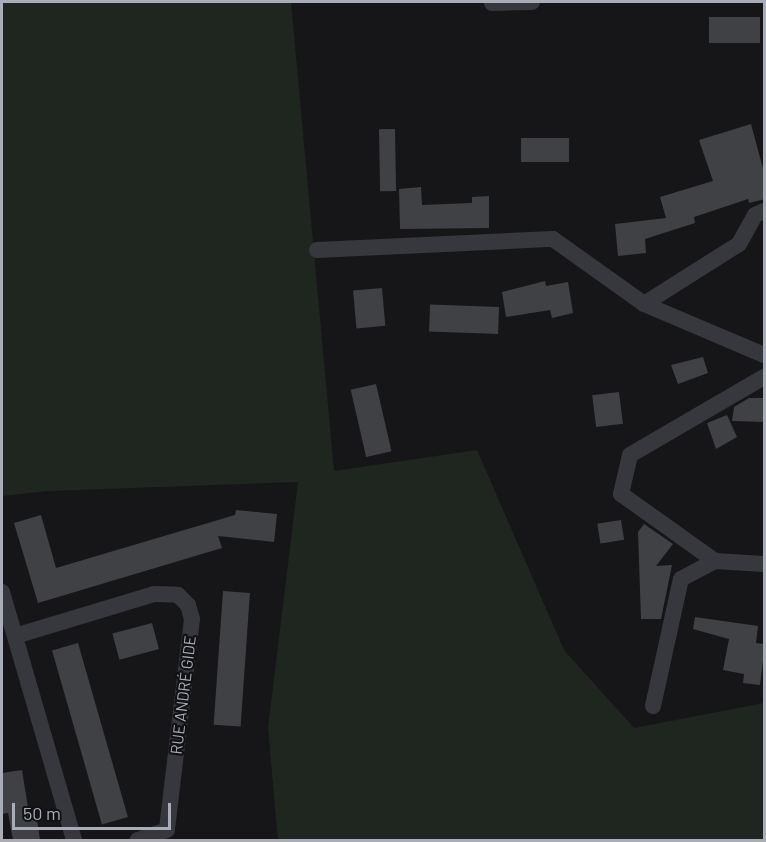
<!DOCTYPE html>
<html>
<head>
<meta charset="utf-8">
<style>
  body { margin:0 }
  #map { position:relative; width:766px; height:842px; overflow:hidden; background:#161618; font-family:Barlow,sans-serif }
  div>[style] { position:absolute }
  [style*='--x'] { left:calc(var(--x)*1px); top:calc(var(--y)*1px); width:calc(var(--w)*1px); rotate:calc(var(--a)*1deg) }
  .green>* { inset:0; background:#1e261f }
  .building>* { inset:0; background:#404145; transform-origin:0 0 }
  .minor>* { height:16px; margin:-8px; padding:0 8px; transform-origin:8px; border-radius:8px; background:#37383d }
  span { translate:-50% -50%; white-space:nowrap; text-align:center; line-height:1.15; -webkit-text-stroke:4.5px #111113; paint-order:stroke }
  .street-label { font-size:16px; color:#a8adb8 }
  .frame { position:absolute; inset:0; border:3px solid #a8adb8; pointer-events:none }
  .scale { position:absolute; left:12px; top:803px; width:159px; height:27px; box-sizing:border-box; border:3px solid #a8adb8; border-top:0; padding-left:8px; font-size:18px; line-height:21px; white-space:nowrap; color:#a8adb8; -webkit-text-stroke:4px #111113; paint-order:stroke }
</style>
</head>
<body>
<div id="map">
  <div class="green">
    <div style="clip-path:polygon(2px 2px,291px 2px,334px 471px,477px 450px,564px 650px,634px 728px,764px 703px,764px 840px,278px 840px,268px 728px,298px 482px,49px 491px,2px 496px)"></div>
  </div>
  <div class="building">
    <div style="left:760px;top:17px;width:26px;height:51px;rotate:90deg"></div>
    <div style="clip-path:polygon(751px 124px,765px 176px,765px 199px,749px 203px,748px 199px,694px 217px,695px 223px,645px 239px,646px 253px,618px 256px,615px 224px,666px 218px,660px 197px,713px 181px,699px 140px)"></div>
    <div style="left:395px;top:129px;width:62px;height:16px;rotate:89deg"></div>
    <div style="left:569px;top:138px;width:24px;height:48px;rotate:90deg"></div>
    <div style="clip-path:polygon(421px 187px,422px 205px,472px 203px,472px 197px,489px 196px,489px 228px,400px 229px,399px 189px)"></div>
    <div style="clip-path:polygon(545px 281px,546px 286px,568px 282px,573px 313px,552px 318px,550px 310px,506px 317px,502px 292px)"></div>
    <div style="left:382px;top:288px;width:38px;height:29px;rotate:85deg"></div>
    <div style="left:499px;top:307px;width:27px;height:69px;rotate:92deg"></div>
    <div style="clip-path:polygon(703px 357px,708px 373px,678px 384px,671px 365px)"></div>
    <div style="left:376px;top:384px;width:69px;height:26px;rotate:77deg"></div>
    <div style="left:619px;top:392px;width:32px;height:27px;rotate:83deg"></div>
    <div style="clip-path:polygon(749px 398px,765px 398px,765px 422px,732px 421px,734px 407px)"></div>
    <div style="clip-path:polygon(727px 415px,737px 437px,716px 449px,707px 423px)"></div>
    <div style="clip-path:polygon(236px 510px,277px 514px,274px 542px,218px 536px,222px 548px,38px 603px,14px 523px,41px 515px,56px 568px,235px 515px)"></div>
    <div style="left:621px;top:520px;width:20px;height:24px;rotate:81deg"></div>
    <div style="clip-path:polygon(644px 524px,673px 544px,656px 566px,672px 565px,661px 619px,641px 619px,638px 532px)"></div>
    <div style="left:223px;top:591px;width:27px;height:134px;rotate:4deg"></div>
    <div style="clip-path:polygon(695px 617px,758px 626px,756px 643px,765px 644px,760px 685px,743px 683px,744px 674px,723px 670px,729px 639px,693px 629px)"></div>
    <div style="left:152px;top:623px;width:27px;height:41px;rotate:75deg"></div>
    <div style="left:78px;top:643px;width:181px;height:27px;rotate:74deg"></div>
    <div style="clip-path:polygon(22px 770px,30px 820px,37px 819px,40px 840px,13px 840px,8px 813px,2px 814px,2px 773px)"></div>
  </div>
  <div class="minor">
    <div style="--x:492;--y:3;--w:40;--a:-1.4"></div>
    <div style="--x:317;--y:250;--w:236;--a:-2.7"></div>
    <div style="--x:553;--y:239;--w:112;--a:35.5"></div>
    <div style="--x:644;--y:304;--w:130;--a:23"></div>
    <div style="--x:644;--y:304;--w:112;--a:-32.3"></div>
    <div style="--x:739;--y:244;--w:33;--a:-61"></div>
    <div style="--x:755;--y:215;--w:10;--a:-24"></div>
    <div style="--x:764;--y:377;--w:155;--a:149.8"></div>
    <div style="--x:630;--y:455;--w:40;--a:103"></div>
    <div style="--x:621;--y:494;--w:115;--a:35.5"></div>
    <div style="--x:715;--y:561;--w:49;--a:3.5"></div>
    <div style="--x:2;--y:592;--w:258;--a:73.8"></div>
    <div style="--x:15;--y:636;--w:145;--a:-16.8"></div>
    <div style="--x:154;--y:594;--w:24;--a:2"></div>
    <div style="--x:178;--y:595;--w:14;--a:45"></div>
    <div style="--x:188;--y:605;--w:15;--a:74"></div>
    <div style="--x:192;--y:619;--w:212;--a:96.8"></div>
    <div style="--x:167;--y:830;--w:31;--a:161"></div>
    <div style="--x:653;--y:706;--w:130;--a:-77.6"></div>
    <div style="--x:681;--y:579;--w:38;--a:-28"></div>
  </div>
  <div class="street-label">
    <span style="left:183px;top:695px;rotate:-83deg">RUE ANDRÉ GIDE</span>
  </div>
  <div class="frame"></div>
  <div class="scale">50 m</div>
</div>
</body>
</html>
